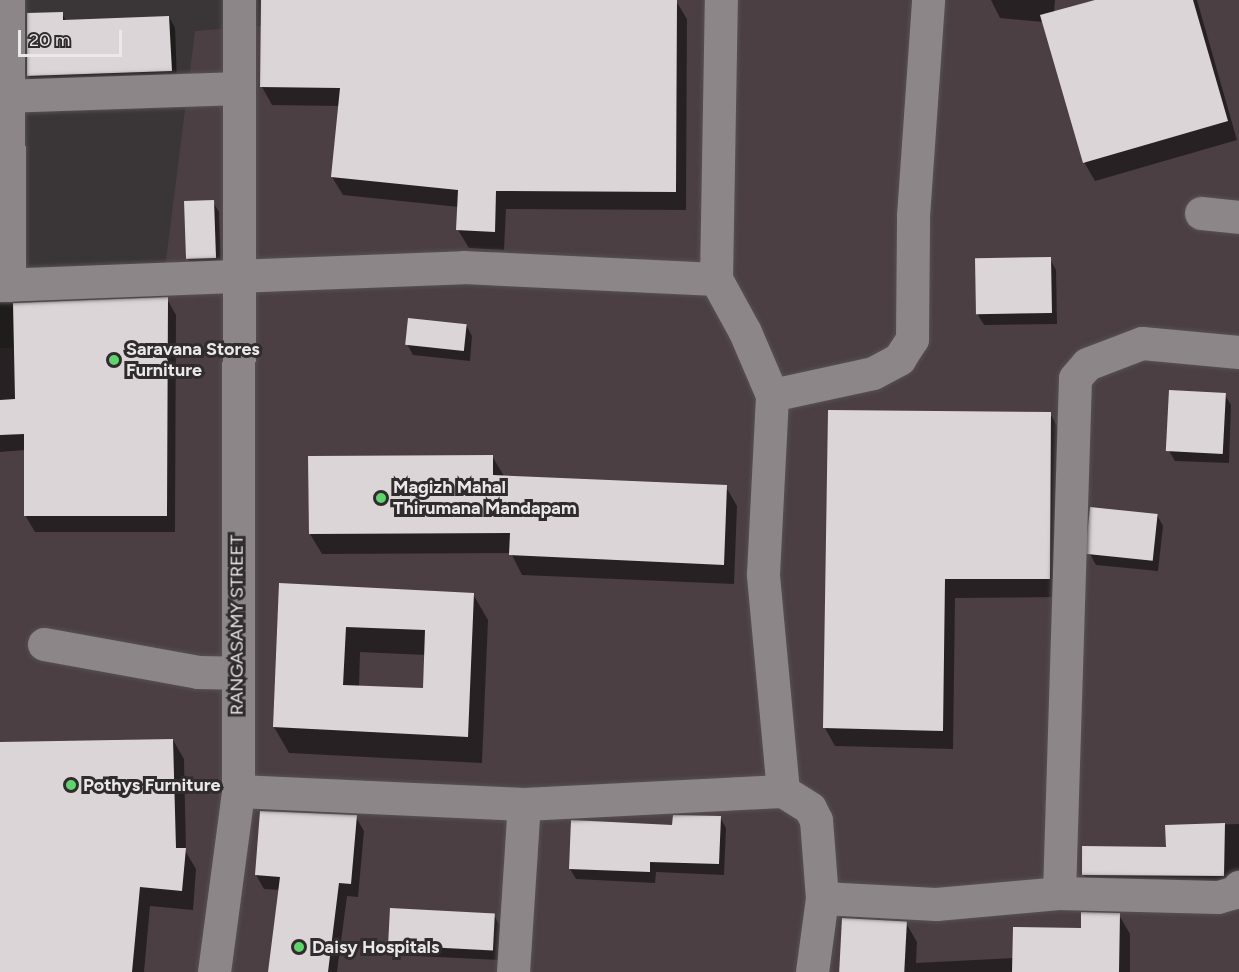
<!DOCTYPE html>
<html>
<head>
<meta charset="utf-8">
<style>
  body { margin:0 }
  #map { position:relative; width:1239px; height:972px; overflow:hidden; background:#3a3536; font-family:Figtree,sans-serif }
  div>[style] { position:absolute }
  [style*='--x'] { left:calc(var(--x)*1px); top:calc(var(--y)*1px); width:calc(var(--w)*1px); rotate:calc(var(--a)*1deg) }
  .built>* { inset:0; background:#4b3f43 }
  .shadow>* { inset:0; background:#0007 }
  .building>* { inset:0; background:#dcd5d7; transform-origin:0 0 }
  .roads { filter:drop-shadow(0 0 2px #565153) drop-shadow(0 0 2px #565153) }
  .minor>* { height:33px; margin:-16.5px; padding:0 16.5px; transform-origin:16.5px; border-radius:16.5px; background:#8d8688 }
  .dots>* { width:16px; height:16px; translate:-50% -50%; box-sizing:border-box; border:3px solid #302b2c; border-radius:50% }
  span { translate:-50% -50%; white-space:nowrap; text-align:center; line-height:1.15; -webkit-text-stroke:6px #302b2c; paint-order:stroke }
  .poi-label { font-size:18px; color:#ece8e9; font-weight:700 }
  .left { translate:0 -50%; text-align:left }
  .street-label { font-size:18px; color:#ece8e9 }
  .scale { position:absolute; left:18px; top:30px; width:104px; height:27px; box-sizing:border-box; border:3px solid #ece8e9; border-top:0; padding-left:8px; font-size:18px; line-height:21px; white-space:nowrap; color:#ece8e9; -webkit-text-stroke:4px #302b2c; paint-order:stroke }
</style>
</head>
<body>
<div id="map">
  <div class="built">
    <div style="clip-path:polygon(573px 0,1239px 0,1239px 972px,0 972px,0 348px,155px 347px,195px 31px)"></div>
  </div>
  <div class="shadow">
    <div style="clip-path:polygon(263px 0,676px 1px,687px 19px,686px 210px,506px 209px,504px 250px,469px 248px,458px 230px,459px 207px,343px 195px,332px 177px,339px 106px,272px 105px,262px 87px)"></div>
    <div style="clip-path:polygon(991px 0,1055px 0,1054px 13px,1100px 0,1197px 0,1237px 140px,1095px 181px,1084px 162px,1043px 22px,1000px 18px)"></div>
    <div style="clip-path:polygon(62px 14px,67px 22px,169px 17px,175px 28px,177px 82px,35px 86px,29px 76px)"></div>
    <div style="clip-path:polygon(213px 202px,219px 212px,221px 268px,194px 269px,188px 259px)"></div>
    <div style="clip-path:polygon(1050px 259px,1056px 270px,1057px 324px,984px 325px,978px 315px)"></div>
    <div style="clip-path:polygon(167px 299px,176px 315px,175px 532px,35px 532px,25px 515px,25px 450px,0 452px,0 303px)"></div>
    <div style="clip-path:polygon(466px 325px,472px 336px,470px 361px,413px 355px,407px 344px)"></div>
    <div style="clip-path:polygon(1225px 395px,1231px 405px,1229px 463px,1175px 461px,1169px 451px)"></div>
    <div style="clip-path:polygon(1050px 413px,1060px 432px,1060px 597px,955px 598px,953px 749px,835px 746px,825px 728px)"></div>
    <div style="clip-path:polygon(492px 456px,504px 476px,726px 487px,737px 506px,734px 584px,522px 575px,511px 553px,322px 554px,310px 534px)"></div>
    <div style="clip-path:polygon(1157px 515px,1163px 526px,1158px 571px,1096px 565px,1090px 554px)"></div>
    <div style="clip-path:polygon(evenodd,280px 584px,473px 594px,488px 620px,482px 763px,289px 753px,274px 727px,280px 584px,360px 652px,426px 655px,424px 690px,359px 687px,360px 652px)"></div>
    <div style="clip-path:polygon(173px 740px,184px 759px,186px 852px,196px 869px,193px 910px,150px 906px,144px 972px,0 972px,0 744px)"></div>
    <div style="clip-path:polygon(356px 817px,364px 831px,358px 897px,347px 896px,337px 972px,270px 972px,280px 890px,264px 889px,256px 875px)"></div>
    <div style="clip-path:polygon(720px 817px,726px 828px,724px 875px,656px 872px,655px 883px,576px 879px,570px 869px,674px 827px)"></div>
    <div style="clip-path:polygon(1239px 824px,1239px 885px,1091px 888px,1083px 874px,1167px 849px,1166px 826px)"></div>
    <div style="clip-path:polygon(494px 915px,500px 926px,499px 960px,396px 955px,390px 944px)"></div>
    <div style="clip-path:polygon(1119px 915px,1130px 934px,1130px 972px,843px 972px,906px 923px,917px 942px,916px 963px,1014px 958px)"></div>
  </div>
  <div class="building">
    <div style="clip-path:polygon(261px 0,677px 0,676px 192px,496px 191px,495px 232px,456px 230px,458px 190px,331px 177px,340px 88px,260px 87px)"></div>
    <div style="clip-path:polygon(1095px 0,1193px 0,1228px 121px,1083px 163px,1040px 15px)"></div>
    <div style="clip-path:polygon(63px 12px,63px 20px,169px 16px,172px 71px,27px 76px,27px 13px)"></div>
    <div style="left:214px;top:200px;width:58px;height:30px;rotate:88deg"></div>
    <div style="left:1051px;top:257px;width:56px;height:76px;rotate:89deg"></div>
    <div style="clip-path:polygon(168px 297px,167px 516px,24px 516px,24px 434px,0 435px,0 400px,15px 399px,13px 303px)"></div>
    <div style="left:408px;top:318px;width:59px;height:27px;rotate:6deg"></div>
    <div style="left:1169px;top:390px;width:57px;height:61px;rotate:3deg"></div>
    <div style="clip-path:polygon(828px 410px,1051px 412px,1050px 579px,945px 579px,943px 731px,823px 728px)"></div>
    <div style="clip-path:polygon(493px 455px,493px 475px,727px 485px,724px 565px,509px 555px,510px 533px,309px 534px,308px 456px)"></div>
    <div style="left:1090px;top:507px;width:68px;height:47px;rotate:6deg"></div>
    <div style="clip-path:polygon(evenodd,279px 583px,474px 593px,468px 737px,273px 727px,279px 583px,346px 627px,425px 630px,423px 688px,343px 685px,346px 627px)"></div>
    <div style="clip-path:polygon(173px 739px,176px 848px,186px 848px,182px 891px,140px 887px,132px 972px,0 972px,0 742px)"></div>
    <div style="clip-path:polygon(260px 811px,357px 815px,351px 884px,339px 883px,328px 972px,268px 972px,280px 877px,255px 875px)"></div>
    <div style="clip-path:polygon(673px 815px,721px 816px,719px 864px,650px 862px,650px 872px,569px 869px,571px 820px,672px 825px)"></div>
    <div style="clip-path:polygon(1225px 823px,1224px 876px,1082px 875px,1082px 846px,1166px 847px,1165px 825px)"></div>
    <div style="left:390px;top:908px;width:105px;height:37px;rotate:3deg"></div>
    <div style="clip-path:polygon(1081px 912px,1120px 913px,1119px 972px,1012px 972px,1013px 927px,1081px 928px)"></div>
    <div style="left:842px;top:918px;width:65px;height:54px;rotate:3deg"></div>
  </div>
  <div class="roads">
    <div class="minor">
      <div style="--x:8;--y:0;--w:285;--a:89.8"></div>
      <div style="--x:0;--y:96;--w:238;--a:-1.9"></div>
      <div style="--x:1201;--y:213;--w:38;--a:6"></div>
      <div style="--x:716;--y:279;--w:279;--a:-89"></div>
      <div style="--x:0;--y:285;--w:463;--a:-2.2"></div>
      <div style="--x:463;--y:267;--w:253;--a:2.7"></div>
      <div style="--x:716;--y:279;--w:60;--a:61.3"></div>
      <div style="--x:745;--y:332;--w:69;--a:66.8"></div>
      <div style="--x:44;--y:644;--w:157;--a:10.3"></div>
      <div style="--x:198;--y:672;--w:39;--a:1"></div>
      <div style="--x:238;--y:791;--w:286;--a:2.6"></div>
      <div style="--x:524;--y:804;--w:259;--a:-2.9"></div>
      <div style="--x:1059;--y:893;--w:515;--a:-88.22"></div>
      <div style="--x:1075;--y:378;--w:18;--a:-49"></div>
      <div style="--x:1087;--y:364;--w:59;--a:-20.9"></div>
      <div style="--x:1142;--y:343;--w:97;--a:5.3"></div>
      <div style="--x:822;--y:898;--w:114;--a:3"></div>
      <div style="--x:936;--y:904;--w:123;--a:-5.1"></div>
      <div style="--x:1059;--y:893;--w:159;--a:1.4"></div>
      <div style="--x:1218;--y:897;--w:19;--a:-16"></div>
      <div style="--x:1236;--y:892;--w:6;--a:-59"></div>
      <div style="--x:214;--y:972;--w:183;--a:-82.4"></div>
      <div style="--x:238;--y:791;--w:791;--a:-89.93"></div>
      <div style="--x:513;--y:972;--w:168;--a:-86.3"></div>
      <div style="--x:812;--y:972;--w:75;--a:-82.3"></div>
      <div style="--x:822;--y:898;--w:78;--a:-94.4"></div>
      <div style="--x:816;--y:820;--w:13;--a:-117"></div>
      <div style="--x:810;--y:808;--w:32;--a:-148"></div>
      <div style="--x:783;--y:791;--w:218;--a:-95.3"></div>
      <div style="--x:763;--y:574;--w:179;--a:-87.1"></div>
      <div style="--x:772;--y:395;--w:103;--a:-12.3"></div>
      <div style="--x:873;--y:373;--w:30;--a:-28"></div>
      <div style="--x:899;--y:359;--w:24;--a:-57"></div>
      <div style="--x:912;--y:339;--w:123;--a:-89.5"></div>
      <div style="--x:913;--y:216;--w:217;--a:-86"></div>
    </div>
  </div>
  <div class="dots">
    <div style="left:114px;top:360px;background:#5ed56c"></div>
    <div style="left:381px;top:498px;background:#5ed56c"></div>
    <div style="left:71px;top:785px;background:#5ed56c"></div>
    <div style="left:299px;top:947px;background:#5ed56c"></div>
  </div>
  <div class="poi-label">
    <span class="left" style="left:126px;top:360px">Saravana Stores<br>Furniture</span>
    <span class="left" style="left:393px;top:498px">Magizh Mahal<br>Thirumana Mandapam</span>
    <span class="left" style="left:83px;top:785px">Pothys Furniture</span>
    <span class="left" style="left:312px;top:947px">Daisy Hospitals</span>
  </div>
  <div class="street-label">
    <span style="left:237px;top:625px;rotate:-90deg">RANGASAMY STREET</span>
  </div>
  <div class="scale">20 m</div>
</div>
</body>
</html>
